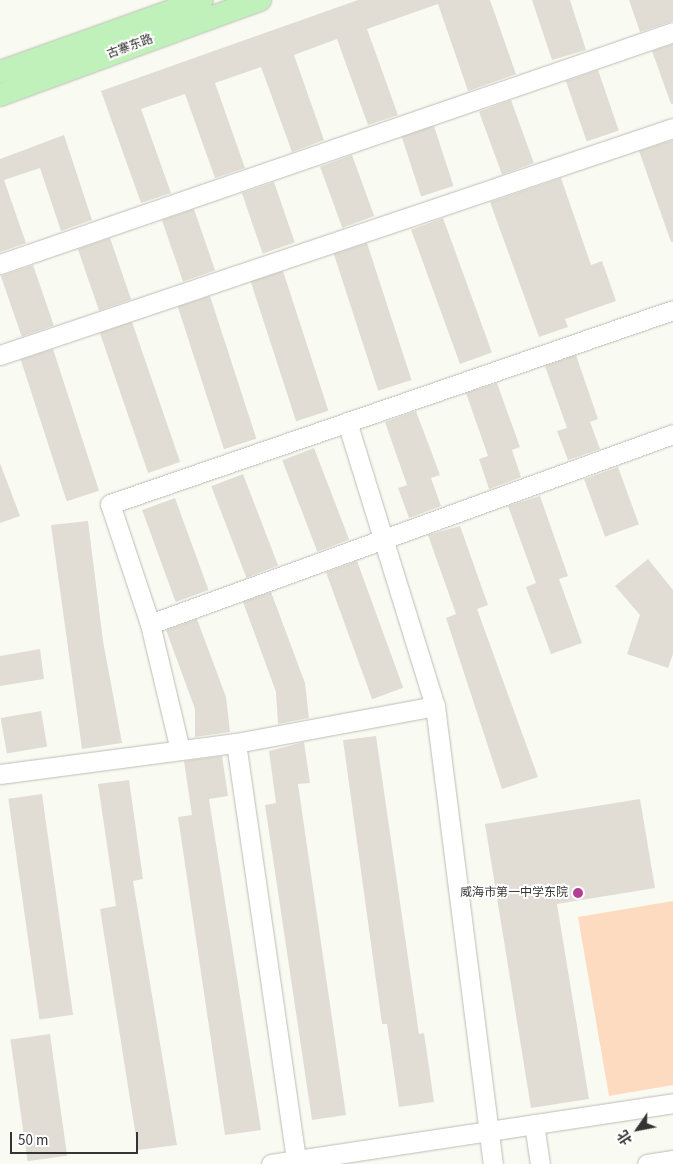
<!DOCTYPE html>
<html>
<head>
<meta charset="utf-8">
<style>
  body { margin:0 }
  #map { position:relative; width:673px; height:1164px; overflow:hidden; background:#f9fbf2; font-family:"Source Sans 3","Noto Sans SC",sans-serif }
  div>[style] { position:absolute }
  [style*='--x'] { left:calc(var(--x)*1px); top:calc(var(--y)*1px); width:calc(var(--w)*1px); rotate:calc(var(--a)*1deg) }
  .green>* { inset:0; background:#fcdbc0 }
  .building>* { inset:0; background:#e1ddd5; transform-origin:0 0 }
  .roads { filter:drop-shadow(0 0 1px #bbbdb5) drop-shadow(0 0 1px #bbbdb5) }
  .minor>* { height:19px; margin:-9.5px; padding:0 9.5px; transform-origin:9.5px; border-radius:9.5px; background:#fff }
  .major>* { height:22px; margin:-11px; padding:0 11px; transform-origin:11px; border-radius:11px; background:#c1f1bb }
  .dots>* { width:14px; height:14px; translate:-50% -50%; box-sizing:border-box; border:2px solid #fff; border-radius:50% }
  span { translate:-50% -50%; white-space:nowrap; text-align:center; line-height:1.15; -webkit-text-stroke:4px #fff; paint-order:stroke }
  .street-label { font-size:12px; color:#343532 }
  .poi-label { font-size:12px; color:#343532 }
  .right { translate:-100% -50%; text-align:right }
  .north { position:absolute; left:613px; top:1104px; width:50px; height:50px; -webkit-text-stroke:4px #fff; paint-order:stroke; rotate:237deg; font-size:14px; font-weight:700; line-height:20px; text-align:center; color:#343532 }
  .north::after { content:''; display:block; margin:auto; width:18px; height:22px; background:#343532; clip-path:polygon(50% 0,100% 100%,50% 72%,0 100%) }
  .scale { position:absolute; left:10px; top:1132px; width:128px; height:22px; box-sizing:border-box; border:2px solid #343532; border-top:0; padding-left:6px; font-size:15px; line-height:18px; white-space:nowrap; color:#343532; -webkit-text-stroke:4px #fff; paint-order:stroke }
</style>
</head>
<body>
<div id="map">
  <div class="green">
    <div style="clip-path:polygon(673px 901px,673px 1085px,609px 1096px,578px 917px)"></div>
  </div>
  <div class="building">
    <div style="clip-path:polygon(358px 0,490px 0,516px 74px,468px 91px,438px 4px,367px 29px,398px 115px,368px 125px,337px 39px,294px 55px,324px 140px,292px 152px,261px 67px,215px 83px,245px 168px,215px 178px,185px 94px,141px 109px,171px 193px,141px 203px,101px 91px)"></div>
    <div style="clip-path:polygon(532px 0,570px 0,586px 50px,552px 60px)"></div>
    <div style="clip-path:polygon(629px 0,673px 0,673px 21px,640px 32px)"></div>
    <div style="clip-path:polygon(673px 44px,673px 104px,671px 104px,652px 51px)"></div>
    <div style="left:598px;top:70px;width:64px;height:34px;rotate:71deg"></div>
    <div style="left:511px;top:100px;width:67px;height:34px;rotate:70deg"></div>
    <div style="left:434px;top:126px;width:63px;height:34px;rotate:72deg"></div>
    <div style="clip-path:polygon(64px 135px,92px 220px,61px 231px,40px 168px,4px 180px,26px 243px,0 252px,0 159px)"></div>
    <div style="clip-path:polygon(673px 140px,673px 242px,671px 242px,639px 151px)"></div>
    <div style="left:352px;top:155px;width:65px;height:34px;rotate:70deg"></div>
    <div style="clip-path:polygon(561px 178px,591px 265px,602px 261px,616px 301px,565px 319px,568px 327px,539px 337px,490px 202px)"></div>
    <div style="left:274px;top:182px;width:64px;height:34px;rotate:71deg"></div>
    <div style="left:194px;top:209px;width:65px;height:34px;rotate:71deg"></div>
    <div style="left:443px;top:218px;width:143px;height:34px;rotate:70deg"></div>
    <div style="left:110px;top:238px;width:65px;height:34px;rotate:71deg"></div>
    <div style="left:367px;top:243px;width:144px;height:35px;rotate:72deg"></div>
    <div style="left:33px;top:265px;width:64px;height:34px;rotate:71deg"></div>
    <div style="left:283px;top:271px;width:147px;height:34px;rotate:72deg"></div>
    <div style="left:210px;top:296px;width:150px;height:34px;rotate:72deg"></div>
    <div style="left:132px;top:322px;width:148px;height:34px;rotate:71deg"></div>
    <div style="left:53px;top:349px;width:149px;height:34px;rotate:72deg"></div>
    <div style="clip-path:polygon(576px 355px,598px 419px,590px 422px,600px 449px,568px 460px,557px 431px,567px 428px,545px 366px)"></div>
    <div style="clip-path:polygon(497px 383px,520px 447px,512px 450px,521px 477px,489px 489px,479px 459px,488px 456px,466px 393px)"></div>
    <div style="clip-path:polygon(416px 411px,440px 475px,431px 478px,441px 506px,409px 518px,398px 488px,407px 485px,385px 422px)"></div>
    <div style="left:314px;top:448px;width:98px;height:34px;rotate:69deg"></div>
    <div style="clip-path:polygon(0 463px,20px 516px,0 523px)"></div>
    <div style="left:618px;top:467px;width:61px;height:36px;rotate:70deg"></div>
    <div style="left:243px;top:474px;width:98px;height:34px;rotate:69deg"></div>
    <div style="clip-path:polygon(540px 496px,568px 576px,559px 579px,582px 643px,551px 654px,526px 587px,536px 583px,508px 506px)"></div>
    <div style="left:175px;top:498px;width:98px;height:35px;rotate:70deg"></div>
    <div style="clip-path:polygon(88px 521px,103px 641px,122px 743px,82px 749px,51px 525px)"></div>
    <div style="clip-path:polygon(460px 526px,488px 605px,477px 609px,538px 777px,502px 789px,446px 618px,456px 614px,428px 535px)"></div>
    <div style="clip-path:polygon(648px 559px,673px 590px,673px 654px,668px 668px,627px 654px,640px 615px,615px 586px)"></div>
    <div style="left:357px;top:561px;width:135px;height:33px;rotate:70deg"></div>
    <div style="clip-path:polygon(271px 592px,305px 683px,309px 718px,278px 724px,276px 692px,243px 602px)"></div>
    <div style="clip-path:polygon(197px 619px,226px 697px,230px 732px,195px 737px,195px 709px,166px 630px)"></div>
    <div style="clip-path:polygon(40px 649px,44px 679px,0 686px,0 656px)"></div>
    <div style="left:41px;top:711px;width:36px;height:41px;rotate:80deg"></div>
    <div style="clip-path:polygon(376px 736px,419px 1034px,424px 1033px,434px 1102px,399px 1107px,387px 1024px,382px 1024px,343px 740px)"></div>
    <div style="clip-path:polygon(304px 742px,310px 783px,298px 784px,346px 1115px,312px 1120px,265px 805px,276px 803px,269px 751px)"></div>
    <div style="clip-path:polygon(222px 756px,228px 796px,209px 799px,261px 1130px,225px 1135px,178px 817px,192px 815px,184px 761px)"></div>
    <div style="clip-path:polygon(129px 780px,143px 879px,133px 881px,177px 1145px,138px 1150px,100px 909px,116px 906px,98px 784px)"></div>
    <div style="left:42px;top:794px;width:223px;height:34px;rotate:82deg"></div>
    <div style="clip-path:polygon(640px 799px,655px 888px,557px 904px,589px 1099px,531px 1108px,485px 824px)"></div>
    <div style="left:50px;top:1034px;width:123px;height:40px;rotate:82deg"></div>
  </div>
  <div class="roads">
    <div class="minor">
      <div style="--x:0;--y:264;--w:712;--a:-19.02"></div>
      <div style="--x:0;--y:355;--w:710;--a:-18.64"></div>
      <div style="--x:347;--y:422;--w:297;--a:72.8"></div>
      <div style="--x:435;--y:706;--w:462;--a:82.8"></div>
      <div style="--x:150;--y:624;--w:556;--a:-19.97"></div>
      <div style="--x:236;--y:743;--w:425;--a:81.8"></div>
      <div style="--x:180;--y:750;--w:130;--a:-103.4"></div>
      <div style="--x:150;--y:624;--w:126;--a:-108.4"></div>
      <div style="--x:110;--y:504;--w:595;--a:-19.01"></div>
      <div style="--x:0;--y:774;--w:238;--a:-7.5"></div>
      <div style="--x:236;--y:743;--w:202;--a:-10.5"></div>
      <div style="--x:534;--y:1124;--w:40;--a:81.5"></div>
      <div style="--x:271;--y:1164;--w:407;--a:-8.6"></div>
      <div style="--x:647;--y:1164;--w:26;--a:-9"></div>
    </div>
    <div class="major">
      <div style="--x:0;--y:72;--w:214;--a:-19.6"></div>
      <div style="--x:0;--y:95;--w:277;--a:-20.1"></div>
    </div>
  </div>
  <div class="dots">
    <div style="left:578px;top:893px;background:#b43e96"></div>
  </div>
  <div class="street-label">
    <span style="left:130px;top:47px;rotate:-20deg">古寨东路</span>
  </div>
  <div class="poi-label">
    <span class="right" style="left:568px;top:893px">威海市第一中学东院</span>
  </div>
  <div class="north">北</div>
  <div class="scale">50 m</div>
</div>
</body>
</html>
